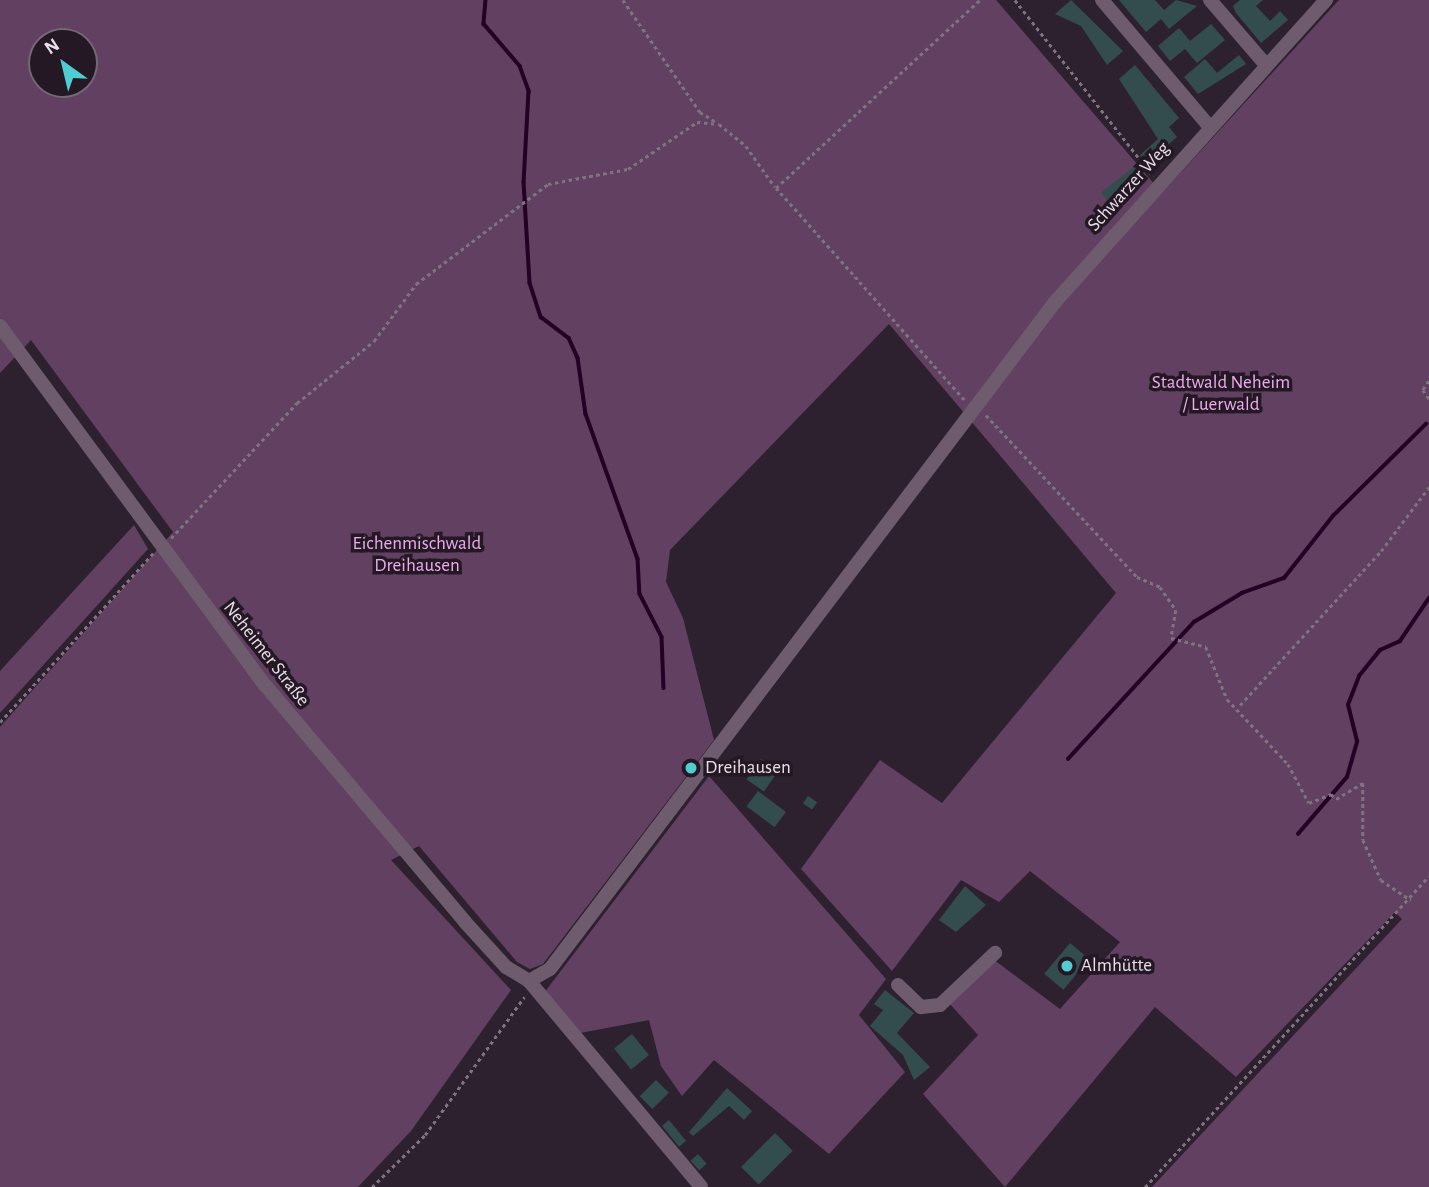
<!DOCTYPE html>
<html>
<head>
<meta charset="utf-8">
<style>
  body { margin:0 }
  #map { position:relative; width:1429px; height:1187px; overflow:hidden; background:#2e212f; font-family:"Alegreya Sans",sans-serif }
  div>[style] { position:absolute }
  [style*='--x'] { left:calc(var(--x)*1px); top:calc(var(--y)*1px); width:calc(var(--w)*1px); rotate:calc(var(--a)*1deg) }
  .green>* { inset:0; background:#614062 }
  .stream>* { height:3.5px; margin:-1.75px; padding:0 1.75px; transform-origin:1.75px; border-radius:1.75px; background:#230025 }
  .building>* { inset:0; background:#334d4e; transform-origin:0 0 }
  .path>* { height:2.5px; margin-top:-1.25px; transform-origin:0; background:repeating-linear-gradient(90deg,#7f737f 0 3.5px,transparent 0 7px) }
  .minor>* { height:14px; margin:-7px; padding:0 7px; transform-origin:7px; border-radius:7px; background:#6e5b6e }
  .dots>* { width:19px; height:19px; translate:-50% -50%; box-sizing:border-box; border:4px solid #251825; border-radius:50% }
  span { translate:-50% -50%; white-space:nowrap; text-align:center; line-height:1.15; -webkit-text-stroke:7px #251825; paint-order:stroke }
  .street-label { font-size:19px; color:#e9e0e9 }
  .park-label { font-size:19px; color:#ecacee }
  .poi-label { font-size:19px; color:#e9e0e9 }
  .left { translate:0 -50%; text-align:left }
  .north { position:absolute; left:28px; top:28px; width:70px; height:70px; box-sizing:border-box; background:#251825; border:2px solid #736873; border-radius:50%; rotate:326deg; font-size:19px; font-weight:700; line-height:28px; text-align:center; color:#e9e0e9 }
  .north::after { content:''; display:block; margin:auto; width:24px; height:32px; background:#51ccd3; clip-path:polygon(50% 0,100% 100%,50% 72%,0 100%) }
</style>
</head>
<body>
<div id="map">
  <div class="green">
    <div style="clip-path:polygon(evenodd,0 0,996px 0,1162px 193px,1339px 0,1429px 0,1429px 1187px,1152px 1187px,1402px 919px,1395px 912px,1236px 1077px,1155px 1007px,1005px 1187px,923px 1094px,978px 1035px,949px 1003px,994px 960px,1060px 1009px,1120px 942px,1030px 871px,999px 902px,961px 880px,892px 971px,801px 869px,880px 760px,942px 803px,1116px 593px,889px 324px,670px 550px,666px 582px,683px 618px,714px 740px,543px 964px,530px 969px,517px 962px,419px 846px,391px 860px,511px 990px,411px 1131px,358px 1187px,0 1187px,0 727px,173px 532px,31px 340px,0 373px,0 0,42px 42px,84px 42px,84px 84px,42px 84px,42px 42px)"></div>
    <div style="clip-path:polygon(134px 525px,148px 549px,0 713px,0 671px)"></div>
    <div style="clip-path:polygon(709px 776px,886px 979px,859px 1015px,905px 1072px,829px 1154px,714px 1060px,682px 1096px,661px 1066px,649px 1020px,575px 1034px,544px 993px)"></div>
  </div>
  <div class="stream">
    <div style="--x:486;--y:0;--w:24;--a:95"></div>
    <div style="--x:484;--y:24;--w:55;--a:49.4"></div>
    <div style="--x:520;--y:66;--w:27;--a:70"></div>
    <div style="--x:529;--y:91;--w:91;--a:93.1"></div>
    <div style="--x:524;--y:182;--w:101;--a:86.6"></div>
    <div style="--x:530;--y:283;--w:36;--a:72"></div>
    <div style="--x:541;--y:317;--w:35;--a:37"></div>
    <div style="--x:569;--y:338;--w:22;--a:66"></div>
    <div style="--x:578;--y:358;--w:57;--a:81.9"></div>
    <div style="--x:586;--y:414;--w:154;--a:70.3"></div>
    <div style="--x:638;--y:559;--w:35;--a:87"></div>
    <div style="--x:640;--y:594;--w:48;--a:62.9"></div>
    <div style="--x:662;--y:637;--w:51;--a:87.8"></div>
    <div style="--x:1068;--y:759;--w:186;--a:-47.4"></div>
    <div style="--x:1194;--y:622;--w:56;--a:-31.1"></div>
    <div style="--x:1242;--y:593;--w:45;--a:-19.7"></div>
    <div style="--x:1284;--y:578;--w:79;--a:-51.7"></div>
    <div style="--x:1333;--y:516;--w:131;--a:-44.7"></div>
    <div style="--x:1298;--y:834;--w:75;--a:-49.3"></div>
    <div style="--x:1347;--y:777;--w:37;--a:-74"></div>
    <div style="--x:1357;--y:741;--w:37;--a:-104"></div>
    <div style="--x:1348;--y:705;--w:31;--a:-69"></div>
    <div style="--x:1359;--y:676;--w:33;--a:-51"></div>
    <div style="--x:1380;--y:650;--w:22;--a:-24"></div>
    <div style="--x:1400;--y:641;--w:52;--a:-56"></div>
  </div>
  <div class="building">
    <div style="clip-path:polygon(1071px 0,1123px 51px,1107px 65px,1081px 26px,1055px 14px)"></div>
    <div style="clip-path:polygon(1119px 0,1155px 0,1164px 10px,1176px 0,1197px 6px,1169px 29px,1161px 19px,1146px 32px)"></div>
    <div style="clip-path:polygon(1240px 0,1263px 0,1256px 6px,1270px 21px,1280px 11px,1288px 20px,1261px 43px,1236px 13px,1233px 6px)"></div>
    <div style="clip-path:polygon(1211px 24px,1225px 40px,1197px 63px,1185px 49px,1170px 61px,1158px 46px,1179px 28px,1190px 41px)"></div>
    <div style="clip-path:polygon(1239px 55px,1246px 64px,1198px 94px,1184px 77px,1205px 59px,1217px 73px)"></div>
    <div style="clip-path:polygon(1135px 65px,1179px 118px,1169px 127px,1177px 137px,1147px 163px,1140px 155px,1158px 139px,1119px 79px)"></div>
    <div style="left:1135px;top:166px;width:11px;height:43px;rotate:52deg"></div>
    <div style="left:761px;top:759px;width:21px;height:25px;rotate:35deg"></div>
    <div style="left:758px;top:791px;width:35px;height:19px;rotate:37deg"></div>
    <div style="left:808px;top:796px;width:11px;height:9px;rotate:34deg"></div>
    <div style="clip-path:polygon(965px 886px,986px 905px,956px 932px,939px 920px)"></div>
    <div style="left:1070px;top:943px;width:25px;height:40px;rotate:40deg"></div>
    <div style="clip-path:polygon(885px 990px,914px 1013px,897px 1033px,930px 1067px,914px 1080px,903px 1055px,870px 1026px,883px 1010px,874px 1004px)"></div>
    <div style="left:632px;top:1034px;width:27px;height:23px;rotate:51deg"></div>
    <div style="left:656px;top:1080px;width:18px;height:23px;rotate:45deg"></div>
    <div style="clip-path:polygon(727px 1088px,752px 1111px,744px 1120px,729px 1106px,693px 1136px,689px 1132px)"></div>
    <div style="left:669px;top:1120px;width:27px;height:9px;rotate:51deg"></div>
    <div style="left:775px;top:1133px;width:25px;height:48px;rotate:45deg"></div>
    <div style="left:698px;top:1154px;width:13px;height:10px;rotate:48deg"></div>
  </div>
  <div class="path">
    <div style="--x:623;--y:0;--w:136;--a:55.5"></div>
    <div style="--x:700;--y:112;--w:19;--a:32"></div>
    <div style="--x:1015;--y:0;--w:224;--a:51.9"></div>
    <div style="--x:1429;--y:381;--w:11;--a:124"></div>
    <div style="--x:1423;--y:390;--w:11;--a:56"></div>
    <div style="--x:964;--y:400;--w:283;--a:-131.6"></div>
    <div style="--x:776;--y:188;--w:277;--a:-42.7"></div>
    <div style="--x:986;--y:415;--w:221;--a:47"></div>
    <div style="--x:1137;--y:577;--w:25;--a:23"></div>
    <div style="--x:1160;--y:587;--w:28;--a:55"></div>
    <div style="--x:1176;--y:610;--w:28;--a:100"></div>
    <div style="--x:1171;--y:638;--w:36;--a:14"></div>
    <div style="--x:1206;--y:647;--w:56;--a:68"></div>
    <div style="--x:1227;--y:699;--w:89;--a:46.8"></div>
    <div style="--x:1288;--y:764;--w:44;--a:61.7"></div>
    <div style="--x:1309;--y:803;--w:24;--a:-22"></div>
    <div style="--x:1331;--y:794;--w:7;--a:45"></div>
    <div style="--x:1336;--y:799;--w:31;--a:-31"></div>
    <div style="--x:1363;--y:783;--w:57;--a:90"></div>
    <div style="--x:1363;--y:840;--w:44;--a:65.8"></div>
    <div style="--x:1381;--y:880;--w:36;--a:34"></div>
    <div style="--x:171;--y:538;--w:185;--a:-47"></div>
    <div style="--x:297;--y:403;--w:99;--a:-38.8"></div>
    <div style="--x:374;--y:341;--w:71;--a:-53.6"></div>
    <div style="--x:416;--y:284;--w:166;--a:-37.1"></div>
    <div style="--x:548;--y:184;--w:81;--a:-10.6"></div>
    <div style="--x:628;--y:169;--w:83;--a:-34.3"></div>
    <div style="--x:697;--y:122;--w:22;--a:5"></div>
    <div style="--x:719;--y:124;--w:35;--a:39"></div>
    <div style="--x:746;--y:146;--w:50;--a:54.7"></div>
    <div style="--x:1240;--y:705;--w:209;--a:-47.5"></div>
    <div style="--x:1381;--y:551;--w:80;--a:-53.1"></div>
    <div style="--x:0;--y:722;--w:228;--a:-47.8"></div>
    <div style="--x:372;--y:1187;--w:74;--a:-44.5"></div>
    <div style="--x:425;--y:1135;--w:170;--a:-54.3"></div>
    <div style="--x:1145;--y:1187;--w:421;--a:-47.6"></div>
  </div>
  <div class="minor">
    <div style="--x:1102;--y:0;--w:165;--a:49.7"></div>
    <div style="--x:1210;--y:0;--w:84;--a:49.3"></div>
    <div style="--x:0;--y:326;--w:446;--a:53.6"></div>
    <div style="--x:265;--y:685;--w:310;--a:49.8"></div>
    <div style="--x:465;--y:922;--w:61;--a:47.7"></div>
    <div style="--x:506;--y:967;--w:27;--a:31"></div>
    <div style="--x:529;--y:981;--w:24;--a:-30"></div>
    <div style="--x:550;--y:969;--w:837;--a:-52.87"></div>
    <div style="--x:1055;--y:302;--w:406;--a:-48.1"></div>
    <div style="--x:529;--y:981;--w:268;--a:50.1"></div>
    <div style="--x:898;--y:985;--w:32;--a:44"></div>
    <div style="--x:921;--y:1007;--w:19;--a:-6"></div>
    <div style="--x:940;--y:1005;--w:76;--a:-43.4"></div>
  </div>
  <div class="dots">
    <div style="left:691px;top:768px;background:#51ccd3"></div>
    <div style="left:1067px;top:966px;background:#51ccd3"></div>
  </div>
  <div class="street-label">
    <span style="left:1129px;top:187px;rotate:-48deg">Schwarzer Weg</span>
    <span style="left:266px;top:654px;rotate:52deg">Neheimer Straße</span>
  </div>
  <div class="park-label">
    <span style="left:1221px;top:394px">Stadtwald Neheim<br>/ Luerwald</span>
    <span style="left:417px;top:555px">Eichenmischwald<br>Dreihausen</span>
  </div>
  <div class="poi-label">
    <span class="left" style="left:705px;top:768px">Dreihausen</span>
    <span class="left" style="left:1081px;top:966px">Almhütte</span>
  </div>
  <div class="north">N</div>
</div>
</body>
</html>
